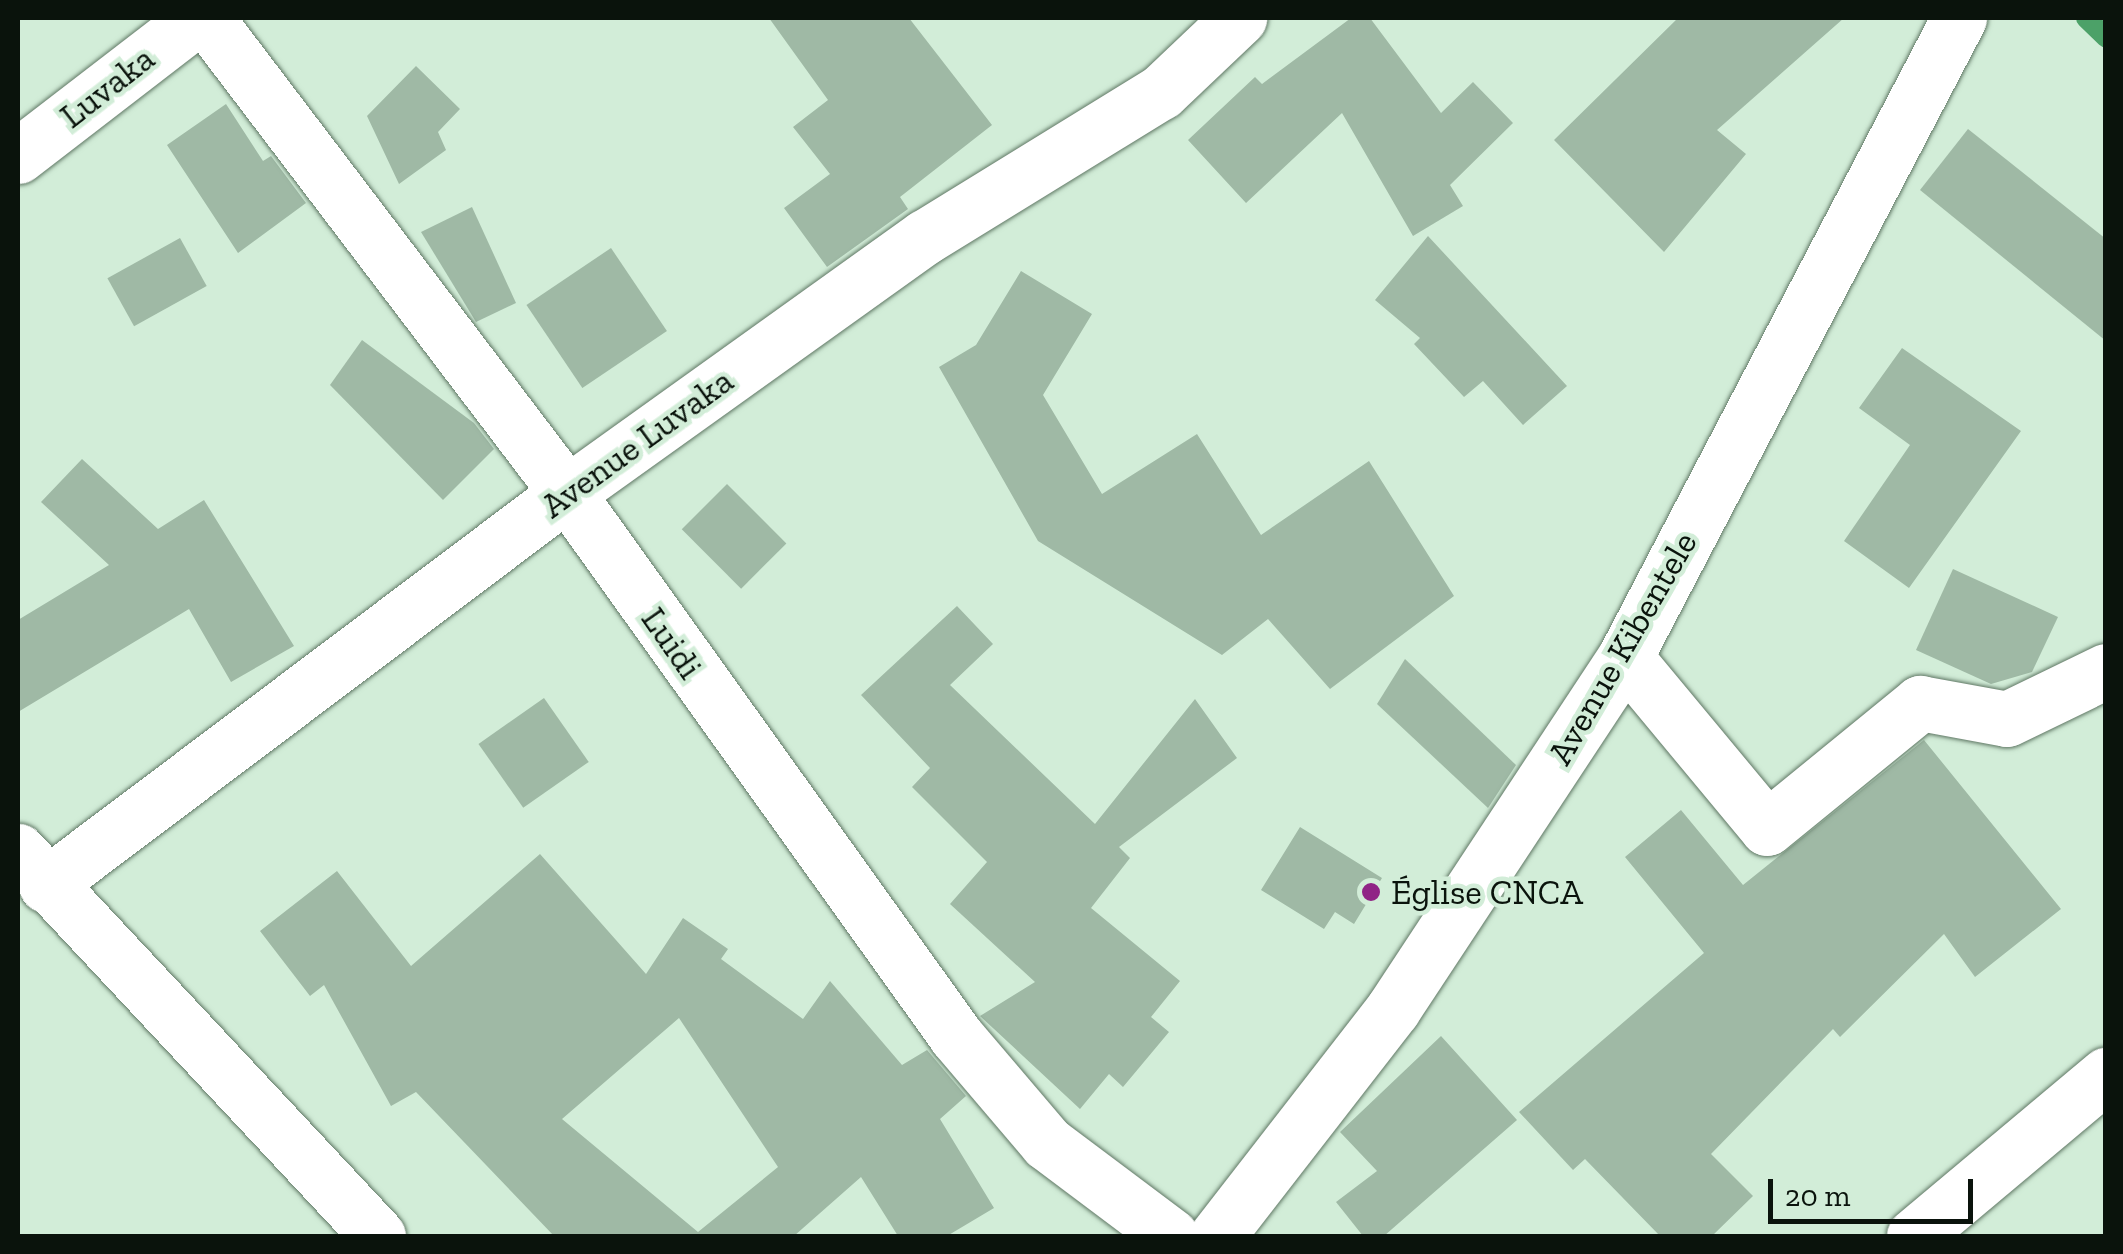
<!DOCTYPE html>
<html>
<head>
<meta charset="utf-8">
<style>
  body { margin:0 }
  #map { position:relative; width:2123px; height:1254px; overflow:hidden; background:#d2edd8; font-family:"Zilla Slab",serif }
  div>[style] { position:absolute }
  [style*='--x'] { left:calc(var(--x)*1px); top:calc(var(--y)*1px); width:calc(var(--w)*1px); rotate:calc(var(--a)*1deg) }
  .stream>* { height:20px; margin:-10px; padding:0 10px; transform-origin:10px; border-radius:10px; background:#4ca168 }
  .building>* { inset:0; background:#9fb9a5; transform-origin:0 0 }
  .roads { filter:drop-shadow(0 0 2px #5f7764) drop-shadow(0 0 2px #5f7764) }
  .minor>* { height:55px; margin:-27.5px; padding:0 27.5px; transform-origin:27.5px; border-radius:27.5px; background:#fff }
  .dots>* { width:28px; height:28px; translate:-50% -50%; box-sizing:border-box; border:5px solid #d2edd8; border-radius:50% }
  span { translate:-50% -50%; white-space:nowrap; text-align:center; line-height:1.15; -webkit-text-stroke:9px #d2edd8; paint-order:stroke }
  .street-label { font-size:35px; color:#0a130c }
  .poi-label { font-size:35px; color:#0a130c }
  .left { translate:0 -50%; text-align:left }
  .frame { position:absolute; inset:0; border:20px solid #0a130c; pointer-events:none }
  .scale { position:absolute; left:1768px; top:1179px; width:205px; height:45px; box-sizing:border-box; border:5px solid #0a130c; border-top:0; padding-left:12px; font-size:30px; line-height:35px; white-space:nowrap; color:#0a130c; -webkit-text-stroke:8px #d2edd8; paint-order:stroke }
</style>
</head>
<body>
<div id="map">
  <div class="stream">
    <div style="--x:2086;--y:18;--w:28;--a:44"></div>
  </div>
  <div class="building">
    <div style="clip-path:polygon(769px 18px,909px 18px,992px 125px,900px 197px,908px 209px,827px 267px,784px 208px,830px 174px,793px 127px,828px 100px)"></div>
    <div style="clip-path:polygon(1351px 18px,1370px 18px,1441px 113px,1473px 82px,1513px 123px,1450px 185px,1463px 206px,1413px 236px,1342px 113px,1246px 203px,1188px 140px,1255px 77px,1262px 84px)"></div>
    <div style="clip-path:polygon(1678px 18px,1844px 18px,1717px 130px,1746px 154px,1664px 252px,1554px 140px)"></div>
    <div style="clip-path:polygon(416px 66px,460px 109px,438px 132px,446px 150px,399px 184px,367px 116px)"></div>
    <div style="clip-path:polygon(226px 104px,263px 161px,271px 156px,306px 203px,238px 253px,167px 145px)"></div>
    <div style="clip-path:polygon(1968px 129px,2106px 239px,2106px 341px,1920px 190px)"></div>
    <div style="clip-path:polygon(472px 207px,516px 303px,476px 322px,421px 232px)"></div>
    <div style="clip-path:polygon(1428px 236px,1567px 386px,1523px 425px,1483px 381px,1464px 397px,1414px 344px,1420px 338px,1375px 300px)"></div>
    <div style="left:180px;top:238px;width:55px;height:83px;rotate:61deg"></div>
    <div style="left:611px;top:248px;width:100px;height:102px;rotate:56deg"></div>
    <div style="clip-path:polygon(1021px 271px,1092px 314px,1043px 395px,1102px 494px,1197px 434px,1261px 535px,1369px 461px,1454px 596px,1330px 689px,1268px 619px,1222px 655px,1038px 541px,939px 367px,976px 345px)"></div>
    <div style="clip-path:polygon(362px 340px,474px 423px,494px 449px,443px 500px,330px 385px)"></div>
    <div style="clip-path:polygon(1902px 348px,2021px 431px,1909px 588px,1844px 541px,1910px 445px,1859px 408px)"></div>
    <div style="clip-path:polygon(82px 459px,158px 529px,204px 500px,294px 646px,231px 682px,189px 609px,18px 712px,18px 620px,109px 565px,41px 502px)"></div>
    <div style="left:727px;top:484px;width:84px;height:64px;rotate:45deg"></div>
    <div style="clip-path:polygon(1953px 569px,2058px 617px,2032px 672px,1991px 684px,1916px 650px)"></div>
    <div style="clip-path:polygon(957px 606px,993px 644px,950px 685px,1095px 824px,1195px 699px,1237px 758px,1119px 847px,1130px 858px,1091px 908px,1180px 981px,1151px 1017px,1169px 1032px,1123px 1087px,1109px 1074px,1080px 1109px,980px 1016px,1035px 982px,950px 904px,987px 862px,912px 787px,930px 768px,861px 695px)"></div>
    <div style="clip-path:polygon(1405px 659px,1516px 765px,1488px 808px,1377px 704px)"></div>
    <div style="left:544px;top:698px;width:78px;height:80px;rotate:55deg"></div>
    <div style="clip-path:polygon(1924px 740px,2061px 909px,1975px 977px,1944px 934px,1840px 1037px,1833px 1029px,1711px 1154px,1753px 1196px,1712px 1236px,1660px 1236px,1585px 1159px,1573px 1170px,1519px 1112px,1704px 953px,1625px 857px,1681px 810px,1743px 885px)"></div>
    <div style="clip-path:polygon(1300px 827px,1382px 878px,1354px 924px,1335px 912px,1324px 929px,1261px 890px)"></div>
    <div style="clip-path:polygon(evenodd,540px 854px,646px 974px,683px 918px,728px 949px,721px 959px,803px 1019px,830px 981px,902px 1065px,927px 1050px,966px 1096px,940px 1119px,994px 1208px,947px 1236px,898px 1236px,861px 1177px,794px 1236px,554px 1236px,416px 1092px,391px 1106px,324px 985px,310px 996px,260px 931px,337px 871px,411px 966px,540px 854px,679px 1018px,778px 1167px,698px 1232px,562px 1119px,679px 1018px)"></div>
    <div style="clip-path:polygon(1441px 1036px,1517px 1120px,1384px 1236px,1363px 1236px,1336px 1202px,1377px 1171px,1340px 1132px)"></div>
  </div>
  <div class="roads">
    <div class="minor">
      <div style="--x:206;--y:18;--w:597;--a:52.77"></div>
      <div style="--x:567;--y:493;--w:668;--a:54.38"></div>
      <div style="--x:956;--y:1036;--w:140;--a:49.6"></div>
      <div style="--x:1047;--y:1143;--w:155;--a:36.9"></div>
      <div style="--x:18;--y:156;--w:226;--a:-37.6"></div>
      <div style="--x:1625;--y:657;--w:222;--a:50.3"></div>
      <div style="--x:1767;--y:828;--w:198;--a:-39.2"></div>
      <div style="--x:1920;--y:703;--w:88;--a:10.4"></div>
      <div style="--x:2007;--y:719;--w:110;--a:-25.9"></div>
      <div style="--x:18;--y:851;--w:527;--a:46.92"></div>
      <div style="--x:46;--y:885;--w:652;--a:-36.96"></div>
      <div style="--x:567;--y:493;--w:440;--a:-35.6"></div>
      <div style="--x:925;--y:237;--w:277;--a:-31.6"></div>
      <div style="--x:1161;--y:92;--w:108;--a:-43.5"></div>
      <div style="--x:1217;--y:1236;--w:287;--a:-52.2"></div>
      <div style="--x:1393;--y:1009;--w:422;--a:-56.6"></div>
      <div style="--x:1625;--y:657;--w:721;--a:-62.4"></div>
      <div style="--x:1914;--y:1236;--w:251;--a:-40"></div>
    </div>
  </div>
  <div class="dots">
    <div style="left:1371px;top:892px;background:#902486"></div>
  </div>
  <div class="street-label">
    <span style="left:107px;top:87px;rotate:-38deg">Luvaka</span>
    <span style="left:637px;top:443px;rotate:-36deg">Avenue Luvaka</span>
    <span style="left:672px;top:643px;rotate:55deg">Luidi</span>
    <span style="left:1622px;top:648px;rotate:-60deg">Avenue Kibentele</span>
  </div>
  <div class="poi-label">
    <span class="left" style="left:1391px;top:892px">Église CNCA</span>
  </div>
  <div class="frame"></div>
  <div class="scale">20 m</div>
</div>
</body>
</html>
